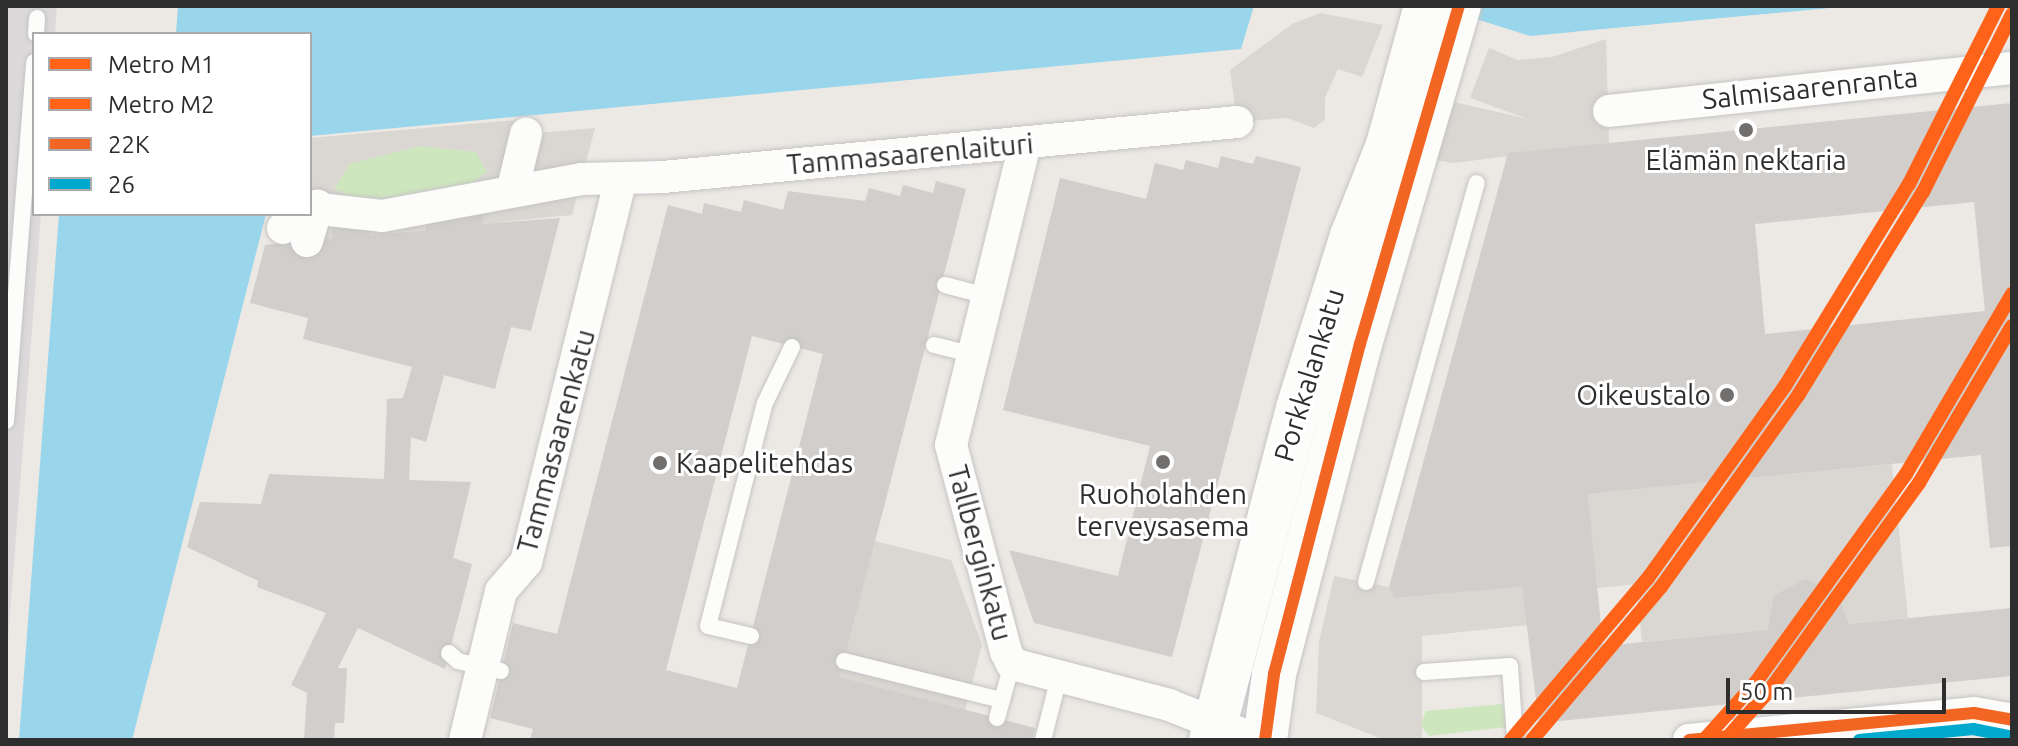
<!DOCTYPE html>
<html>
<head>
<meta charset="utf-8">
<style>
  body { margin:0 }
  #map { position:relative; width:2018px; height:746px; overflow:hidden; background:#ece8e4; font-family:Ubuntu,sans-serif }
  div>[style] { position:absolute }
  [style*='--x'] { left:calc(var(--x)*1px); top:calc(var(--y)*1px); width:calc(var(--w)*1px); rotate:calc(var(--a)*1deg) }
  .industrial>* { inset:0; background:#dcd9db }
  .green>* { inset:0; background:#cee6be }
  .plaza>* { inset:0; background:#dad6d2 }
  .water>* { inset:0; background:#99d6ec }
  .pier>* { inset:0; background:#ece8e4 }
  .building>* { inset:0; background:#d1cecb }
  .roads { filter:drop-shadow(0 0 2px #c5c4c5) drop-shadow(0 0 2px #c5c4c5) }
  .lane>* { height:16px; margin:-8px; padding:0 8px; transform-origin:8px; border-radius:8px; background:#fcfcfb }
  .street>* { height:32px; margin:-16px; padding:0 16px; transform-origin:16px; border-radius:16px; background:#fcfcfb }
  .secondary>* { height:44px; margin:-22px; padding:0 22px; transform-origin:22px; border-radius:22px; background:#fcfcfb }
  .bus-1>* { height:12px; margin:-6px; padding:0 6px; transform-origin:6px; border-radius:6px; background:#f26522 }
  .bus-2>* { height:12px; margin:-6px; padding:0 6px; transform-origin:6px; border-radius:6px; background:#00a9ce }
  .metro-1>* { height:14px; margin:-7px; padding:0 7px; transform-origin:7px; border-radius:7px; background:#ff6319 }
  .metro-2>* { height:14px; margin:-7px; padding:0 7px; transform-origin:7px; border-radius:7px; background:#ff6319 }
  .dots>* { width:22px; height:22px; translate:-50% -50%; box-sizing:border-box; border:4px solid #fff; border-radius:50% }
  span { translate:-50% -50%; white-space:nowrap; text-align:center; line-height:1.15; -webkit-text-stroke:6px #fff; paint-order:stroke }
  .street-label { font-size:28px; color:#2e2e2e }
  .poi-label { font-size:28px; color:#2e2e2e }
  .right { translate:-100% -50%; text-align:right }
  .left { translate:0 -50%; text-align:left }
  .frame { position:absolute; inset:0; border:8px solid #2e2e2e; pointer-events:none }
  .legend { position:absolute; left:32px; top:32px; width:280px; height:184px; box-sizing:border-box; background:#fff; border:2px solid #ababab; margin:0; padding:10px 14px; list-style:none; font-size:24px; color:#2e2e2e }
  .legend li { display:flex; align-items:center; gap:16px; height:40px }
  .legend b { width:40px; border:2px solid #ababab }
  .scale { position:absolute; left:1726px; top:678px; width:220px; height:36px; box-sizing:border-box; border:4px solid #2e2e2e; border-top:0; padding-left:10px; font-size:24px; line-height:28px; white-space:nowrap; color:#2e2e2e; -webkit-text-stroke:6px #fff; paint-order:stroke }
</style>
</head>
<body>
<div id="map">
  <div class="industrial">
    <div style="clip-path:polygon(6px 6px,57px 6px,55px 34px,34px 34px,34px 214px,41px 214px,6px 665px)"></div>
  </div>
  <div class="green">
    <div style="clip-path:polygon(420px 146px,477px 152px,487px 172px,462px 191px,390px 206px,343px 197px,334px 189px,349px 164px)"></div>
    <div style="clip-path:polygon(1503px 704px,1506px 727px,1429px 736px,1420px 725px,1426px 711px)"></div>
  </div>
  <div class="plaza">
    <div style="clip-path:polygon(1320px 13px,1383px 25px,1362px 77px,1338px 69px,1325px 98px,1325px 120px,1314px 128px,1287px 118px,1237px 122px,1230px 70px,1292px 24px)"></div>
    <div style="clip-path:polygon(1606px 39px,1609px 143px,1454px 163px,1435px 160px,1449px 101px,1528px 119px,1470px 98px,1489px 48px,1518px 60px,1552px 57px)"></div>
    <div style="clip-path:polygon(evenodd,528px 119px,527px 134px,595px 128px,572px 215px,371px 235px,364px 220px,331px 223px,332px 238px,307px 241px,310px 138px,528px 119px,420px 146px,476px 152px,487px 172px,462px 191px,362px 203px,334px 189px,349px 164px,420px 146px)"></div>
    <div style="clip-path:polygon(1892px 464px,1908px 618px,1849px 624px,1837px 591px,1805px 579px,1774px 595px,1767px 630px,1642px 642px,1636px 584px,1597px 588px,1588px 494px)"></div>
    <div style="clip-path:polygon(875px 541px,951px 560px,982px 645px,965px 710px,840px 677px)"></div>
    <div style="clip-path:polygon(1334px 576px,1389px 587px,1394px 598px,1522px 587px,1528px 625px,1422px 636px,1422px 740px,1380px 738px,1316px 713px,1319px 642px)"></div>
  </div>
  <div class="water">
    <div style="clip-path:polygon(178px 6px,1254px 6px,1241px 49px,310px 136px,310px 34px,176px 34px)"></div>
    <div style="clip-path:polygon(1435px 6px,1854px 6px,1530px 36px)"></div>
    <div style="clip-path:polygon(59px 214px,266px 214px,132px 740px,19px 740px)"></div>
  </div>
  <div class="pier">
    <div style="clip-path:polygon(1854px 6px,1858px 6px,1573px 36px,1573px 32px)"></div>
  </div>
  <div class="building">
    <div style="clip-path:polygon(evenodd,2012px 103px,2012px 546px,1990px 548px,1981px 455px,1588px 494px,1603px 646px,1767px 630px,1774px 595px,1805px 579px,1837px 591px,1849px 624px,2012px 608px,2012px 676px,1539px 723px,1522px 587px,1394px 598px,1389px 587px,1508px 153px,2012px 103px,1974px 202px,1985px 311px,1765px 334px,1755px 224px,1974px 202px)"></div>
    <div style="clip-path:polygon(1221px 156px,1253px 164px,1256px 156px,1301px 167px,1172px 657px,1034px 623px,1009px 550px,1118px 576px,1150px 446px,1003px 410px,1060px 178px,1146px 199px,1155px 163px,1183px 170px,1186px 160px,1218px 168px)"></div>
    <div style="clip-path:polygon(evenodd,936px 181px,966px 189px,840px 677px,1035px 728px,1032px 740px,530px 740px,533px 729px,490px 718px,513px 623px,557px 634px,668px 205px,702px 214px,704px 203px,741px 212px,744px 200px,783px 210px,788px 191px,865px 201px,869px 188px,900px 196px,903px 185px,933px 193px,936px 181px,752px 336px,823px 354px,737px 688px,666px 670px,752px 336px)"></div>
    <div style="clip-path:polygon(489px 196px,482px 224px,560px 218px,531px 331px,511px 327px,495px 389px,444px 375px,426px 442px,411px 437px,409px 480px,471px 482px,453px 558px,472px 564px,445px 669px,358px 628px,338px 668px,347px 668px,344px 723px,335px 723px,334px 740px,304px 740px,307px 693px,291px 685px,326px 613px,257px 587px,258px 581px,187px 547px,200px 502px,261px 504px,269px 474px,384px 479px,387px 399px,403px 398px,412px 367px,303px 339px,308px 318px,250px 303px,265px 245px,332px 238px,331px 223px,364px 220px,371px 235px,426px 230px,425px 201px)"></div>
  </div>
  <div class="roads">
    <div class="lane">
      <div style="--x:36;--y:34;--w:16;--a:-86"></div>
      <div style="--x:945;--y:285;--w:47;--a:14.9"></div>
      <div style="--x:934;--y:345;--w:42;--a:13.7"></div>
      <div style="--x:6;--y:421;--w:360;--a:-85.5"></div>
      <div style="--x:1366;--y:582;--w:414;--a:-74.5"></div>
      <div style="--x:751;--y:636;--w:44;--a:-166.9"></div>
      <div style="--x:708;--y:626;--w:230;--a:-75.7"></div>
      <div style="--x:765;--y:403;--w:62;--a:-64.3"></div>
      <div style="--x:449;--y:653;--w:12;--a:42"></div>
      <div style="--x:458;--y:661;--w:44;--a:13.1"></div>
      <div style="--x:844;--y:661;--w:163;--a:13.9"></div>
      <div style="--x:1424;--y:672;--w:86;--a:-4"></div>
      <div style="--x:1510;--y:666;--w:74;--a:86.1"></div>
      <div style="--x:997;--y:718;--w:56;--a:-74.5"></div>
      <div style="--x:1043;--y:740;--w:65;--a:-75.7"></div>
    </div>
    <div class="street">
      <div style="--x:1609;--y:111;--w:405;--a:-6.1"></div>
      <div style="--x:1025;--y:144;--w:310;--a:103.8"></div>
      <div style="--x:951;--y:445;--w:214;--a:75.1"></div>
      <div style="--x:1006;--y:652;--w:13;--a:63"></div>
      <div style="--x:1012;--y:664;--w:162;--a:14.6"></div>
      <div style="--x:1169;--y:705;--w:95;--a:21.7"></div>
      <div style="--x:513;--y:188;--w:56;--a:-76.5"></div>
      <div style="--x:310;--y:208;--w:72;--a:6.3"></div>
      <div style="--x:382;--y:216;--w:203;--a:-10.5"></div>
      <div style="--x:582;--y:179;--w:81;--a:-1.4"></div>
      <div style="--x:663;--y:177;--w:577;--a:-5.47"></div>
      <div style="--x:283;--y:228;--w:18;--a:-52"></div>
      <div style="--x:307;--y:241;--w:37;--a:-74"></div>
      <div style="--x:465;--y:740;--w:153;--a:-76.4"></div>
      <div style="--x:501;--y:591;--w:38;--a:-49"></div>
      <div style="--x:526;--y:562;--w:392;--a:-76.1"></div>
      <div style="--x:1689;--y:740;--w:286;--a:-5.4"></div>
      <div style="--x:1974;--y:713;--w:39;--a:10"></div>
    </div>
    <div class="secondary">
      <div style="--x:1211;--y:740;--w:343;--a:-75.3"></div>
      <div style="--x:1298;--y:408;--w:180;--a:-72.6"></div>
      <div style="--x:1352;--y:236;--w:98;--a:-68.4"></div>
      <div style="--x:1388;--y:145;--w:144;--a:-74.7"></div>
      <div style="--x:1265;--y:740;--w:67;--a:-82.2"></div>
      <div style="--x:1274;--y:674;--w:341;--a:-75.4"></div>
      <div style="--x:1360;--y:344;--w:352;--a:-73.7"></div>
    </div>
  </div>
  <div class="bus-1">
    <div style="--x:1265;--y:740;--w:67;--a:-82.2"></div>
    <div style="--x:1274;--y:674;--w:341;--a:-75.4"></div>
    <div style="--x:1360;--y:344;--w:352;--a:-73.7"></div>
    <div style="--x:1689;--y:740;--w:286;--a:-5.4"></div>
    <div style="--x:1974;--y:713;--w:39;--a:10"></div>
  </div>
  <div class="bus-2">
    <div style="--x:1859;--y:740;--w:115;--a:-5.5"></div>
    <div style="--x:1973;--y:729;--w:37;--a:11"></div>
  </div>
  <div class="metro-1">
    <div style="--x:1511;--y:740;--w:212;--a:-49.8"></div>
    <div style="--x:1648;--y:578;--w:236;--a:-54.5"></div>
    <div style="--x:1785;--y:386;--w:237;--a:-58.5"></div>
    <div style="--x:1909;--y:184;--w:199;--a:-63.4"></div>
    <div style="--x:1704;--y:740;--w:78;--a:-48.1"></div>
    <div style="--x:1756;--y:682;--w:256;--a:-54.2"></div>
    <div style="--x:1906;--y:474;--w:209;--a:-59.5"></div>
  </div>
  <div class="metro-2">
    <div style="--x:1532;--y:740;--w:200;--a:-49.9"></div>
    <div style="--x:1661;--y:587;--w:237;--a:-54.4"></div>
    <div style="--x:1799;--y:394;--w:237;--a:-58.5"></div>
    <div style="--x:1923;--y:192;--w:199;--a:-63.4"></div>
    <div style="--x:1725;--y:740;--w:66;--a:-48.1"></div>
    <div style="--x:1769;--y:691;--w:256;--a:-54.2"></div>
    <div style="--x:1919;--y:483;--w:182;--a:-59.4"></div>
  </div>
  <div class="dots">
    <div style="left:1746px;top:130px;background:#706f6e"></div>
    <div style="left:1727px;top:395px;background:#706f6e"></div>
    <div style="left:1163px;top:462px;background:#706f6e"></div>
    <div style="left:660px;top:463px;background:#706f6e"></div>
  </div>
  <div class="street-label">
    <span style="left:1810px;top:88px;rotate:-6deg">Salmisaarenranta</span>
    <span style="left:910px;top:154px;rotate:-5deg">Tammasaarenlaituri</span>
    <span style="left:1309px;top:375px;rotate:-73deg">Porkkalankatu</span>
    <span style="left:556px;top:441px;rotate:-75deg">Tammasaarenkatu</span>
    <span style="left:980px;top:553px;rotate:75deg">Tallberginkatu</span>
  </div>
  <div class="poi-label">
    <span style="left:1746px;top:160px">Elämän nektaria</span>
    <span class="right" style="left:1711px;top:395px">Oikeustalo</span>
    <span class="left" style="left:676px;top:463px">Kaapelitehdas</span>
    <span style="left:1163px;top:510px">Ruoholahden<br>terveysasema</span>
  </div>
  <div class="frame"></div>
  <ul class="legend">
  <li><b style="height:10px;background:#ff6319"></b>Metro M1</li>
  <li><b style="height:10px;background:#ff6319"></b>Metro M2</li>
  <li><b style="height:10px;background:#f26522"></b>22K</li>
  <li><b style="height:10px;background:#00a9ce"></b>26</li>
  </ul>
  <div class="scale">50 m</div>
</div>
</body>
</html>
